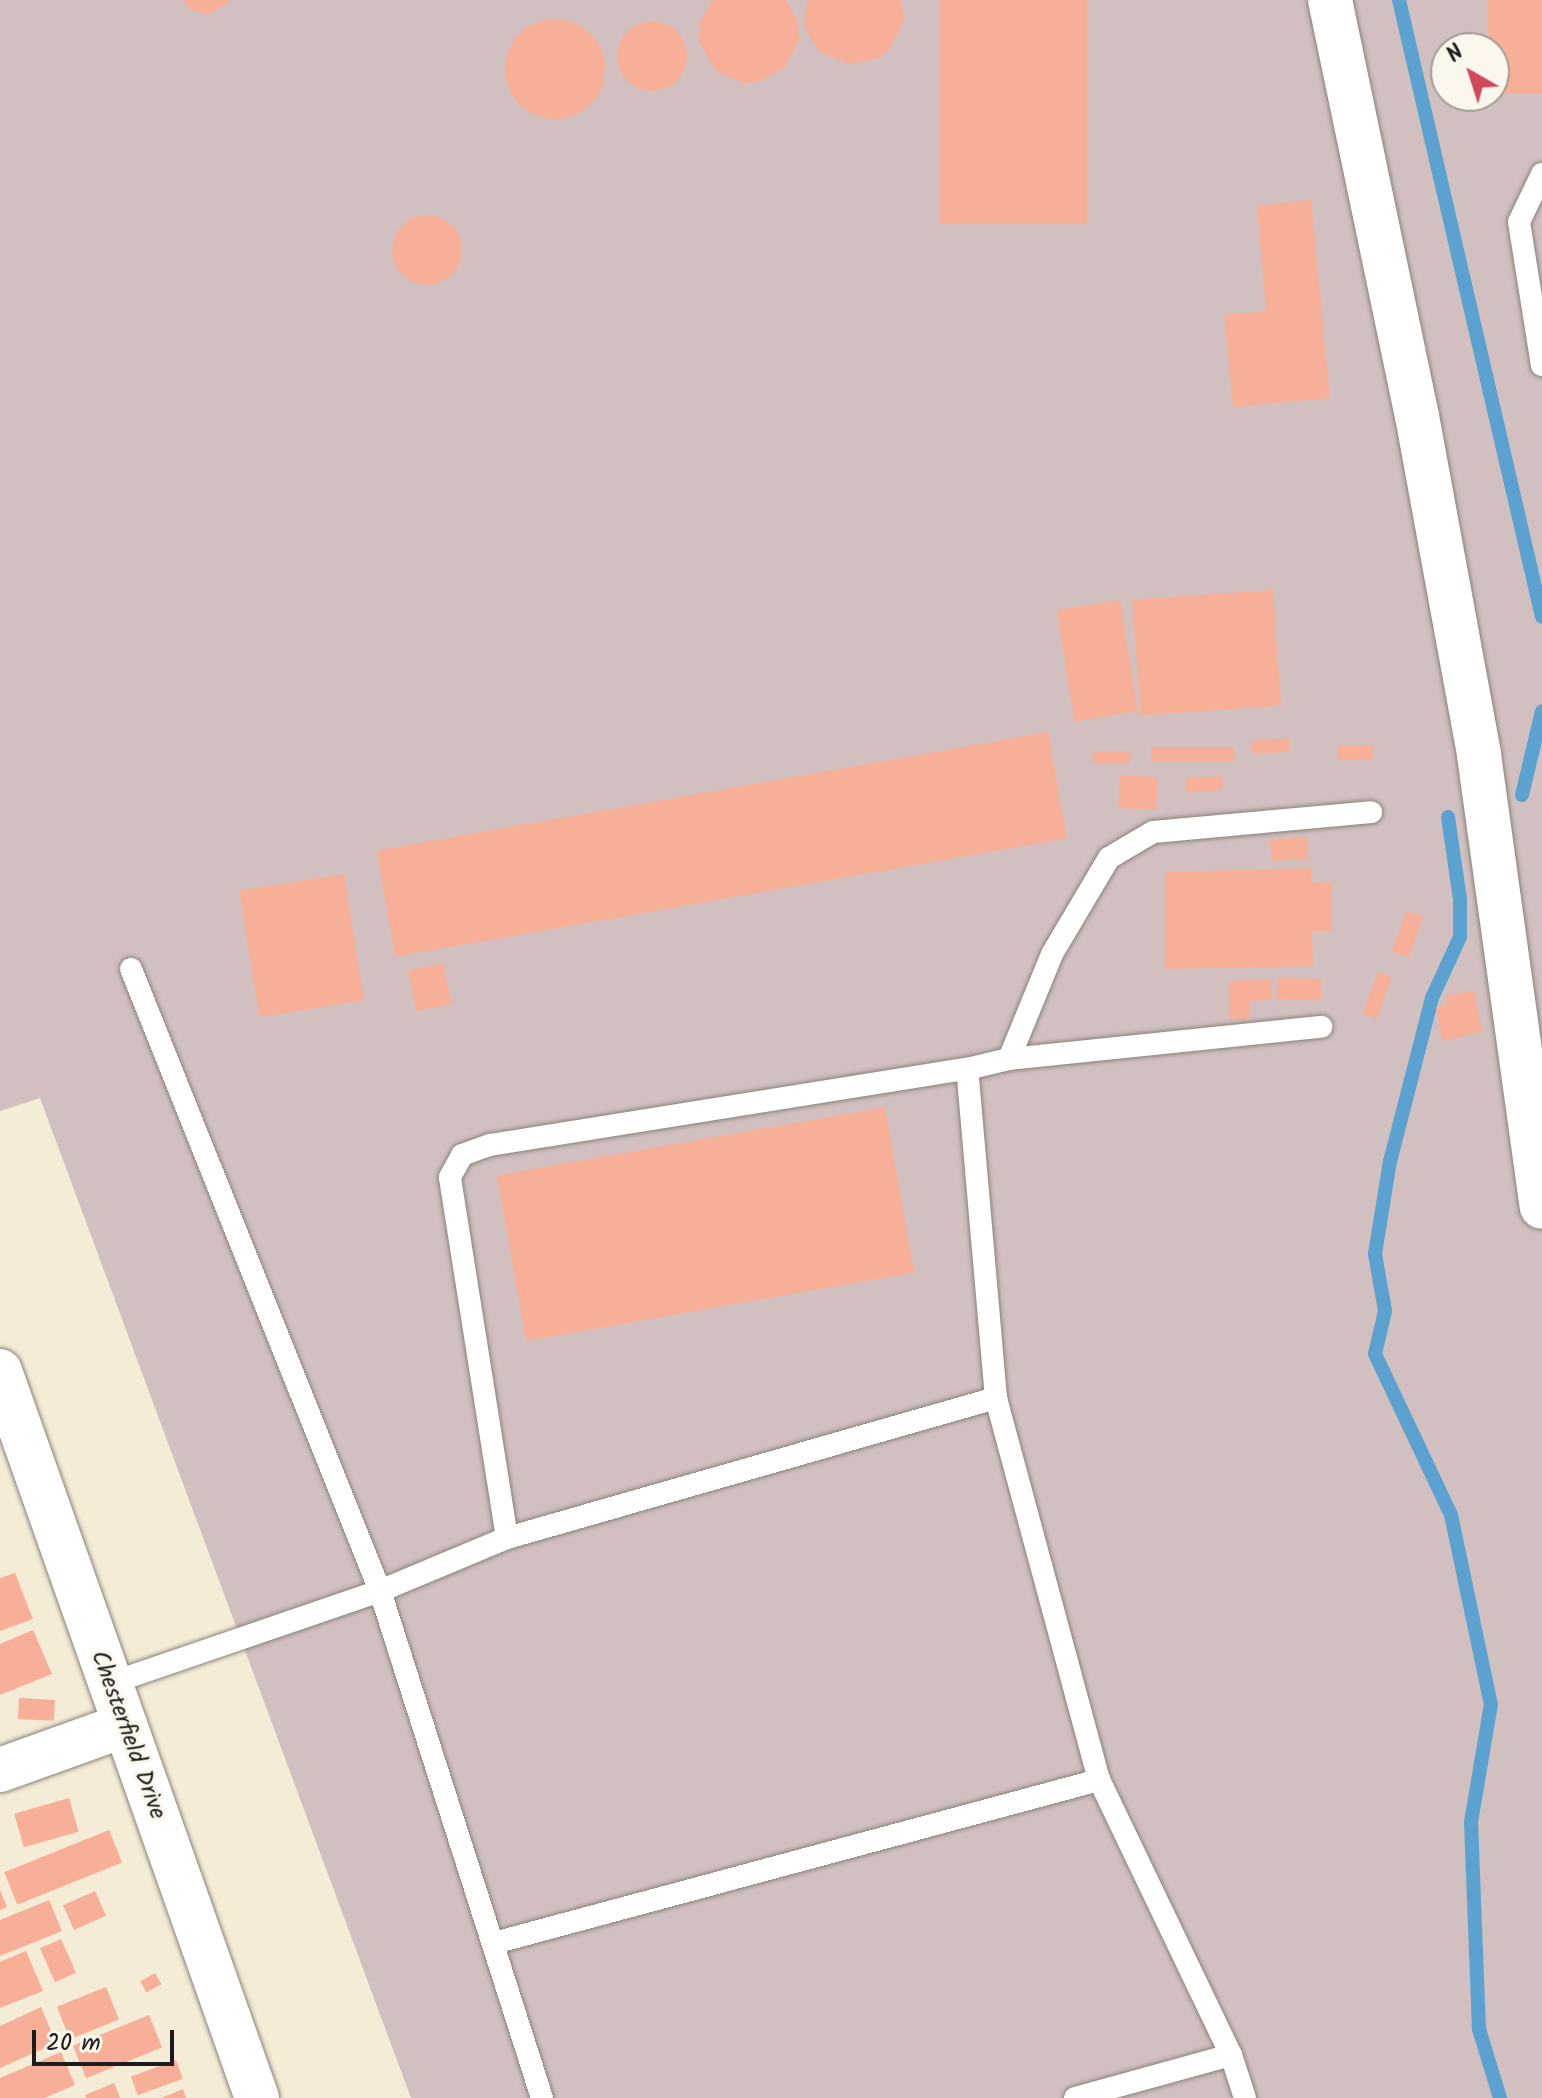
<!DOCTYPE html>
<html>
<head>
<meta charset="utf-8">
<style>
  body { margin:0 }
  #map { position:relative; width:1542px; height:2098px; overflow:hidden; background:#f5ecd7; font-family:Kalam,sans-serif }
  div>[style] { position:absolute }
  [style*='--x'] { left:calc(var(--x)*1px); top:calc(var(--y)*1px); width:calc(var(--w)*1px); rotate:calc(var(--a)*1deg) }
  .industrial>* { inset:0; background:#d2bfc0 }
  .stream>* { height:14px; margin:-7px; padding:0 7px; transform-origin:7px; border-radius:7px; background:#5ba2d1 }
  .building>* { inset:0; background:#f7b097; transform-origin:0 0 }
  .round { border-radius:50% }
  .roads { filter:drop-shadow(0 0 2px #88847a) drop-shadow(0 0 2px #88847a) }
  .lane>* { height:22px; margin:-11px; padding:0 11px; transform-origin:11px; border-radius:11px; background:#fff }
  .street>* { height:44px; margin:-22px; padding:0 22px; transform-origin:22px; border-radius:22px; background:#fff }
  .secondary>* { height:44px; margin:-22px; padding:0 22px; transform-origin:22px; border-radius:22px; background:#fff }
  span { translate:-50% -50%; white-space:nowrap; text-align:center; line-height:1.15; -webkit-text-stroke:7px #fbf7ec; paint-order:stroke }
  .street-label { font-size:24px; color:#1c1c1c }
  .north { position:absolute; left:1430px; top:32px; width:80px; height:80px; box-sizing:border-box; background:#fbf7ec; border:2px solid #a29f99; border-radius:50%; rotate:321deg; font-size:22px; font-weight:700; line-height:32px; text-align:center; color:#1c1c1c }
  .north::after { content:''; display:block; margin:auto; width:28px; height:36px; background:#d1495b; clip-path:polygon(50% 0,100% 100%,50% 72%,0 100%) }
  .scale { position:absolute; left:32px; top:2030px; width:142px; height:36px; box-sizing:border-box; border:4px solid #1c1c1c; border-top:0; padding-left:10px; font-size:24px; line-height:28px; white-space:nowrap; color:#1c1c1c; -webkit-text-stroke:6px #fbf7ec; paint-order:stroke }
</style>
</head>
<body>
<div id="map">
  <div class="industrial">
    <div style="clip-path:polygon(evenodd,0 0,1542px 0,1542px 2098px,411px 2098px,40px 1098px,0 1111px,0 0,1446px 48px,1494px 48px,1494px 96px,1446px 96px,1446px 48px)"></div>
  </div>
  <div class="stream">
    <div style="--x:1399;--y:0;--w:633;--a:76.95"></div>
    <div style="--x:1522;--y:795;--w:86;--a:-76.6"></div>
    <div style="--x:1448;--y:817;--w:83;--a:81.7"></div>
    <div style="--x:1460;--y:899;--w:38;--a:90"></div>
    <div style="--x:1460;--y:937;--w:67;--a:114.7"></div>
    <div style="--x:1432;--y:998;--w:168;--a:104.4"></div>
    <div style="--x:1390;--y:1161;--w:94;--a:99.2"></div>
    <div style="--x:1375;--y:1254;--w:58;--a:80"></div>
    <div style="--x:1385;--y:1311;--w:44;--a:103.1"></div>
    <div style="--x:1375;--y:1354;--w:178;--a:64.7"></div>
    <div style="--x:1451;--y:1515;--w:193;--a:78.1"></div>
    <div style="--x:1491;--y:1704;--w:120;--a:99.6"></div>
    <div style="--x:1471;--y:1822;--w:207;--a:87.8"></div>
    <div style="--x:1479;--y:2029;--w:72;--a:73.1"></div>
  </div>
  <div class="building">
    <div style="clip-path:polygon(183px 0,231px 0,209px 15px,191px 10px)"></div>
    <div style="clip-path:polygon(712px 0,786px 0,798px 21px,799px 39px,786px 66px,759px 82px,743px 83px,716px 71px,699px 42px,699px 25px)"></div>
    <div style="clip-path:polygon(807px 0,901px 0,904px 20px,891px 48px,879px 58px,849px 64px,821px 52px,811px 40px,804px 24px)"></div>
    <div style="left:940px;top:0;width:147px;height:224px"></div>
    <div style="left:1488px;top:0;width:54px;height:93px"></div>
    <div class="round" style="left:505px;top:19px;width:100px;height:100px"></div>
    <div class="round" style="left:617px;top:21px;width:70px;height:70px"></div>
    <div style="clip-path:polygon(1311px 200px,1330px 398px,1233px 407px,1224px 315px,1266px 311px,1257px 206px)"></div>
    <div class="round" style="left:392px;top:215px;width:70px;height:70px"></div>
    <div style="left:1273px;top:590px;width:116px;height:141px;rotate:86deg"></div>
    <div style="left:1120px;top:600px;width:113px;height:64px;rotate:81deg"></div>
    <div style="left:1048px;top:732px;width:108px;height:682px;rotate:80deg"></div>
    <div style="clip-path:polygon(1289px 738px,1289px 752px,1252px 753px,1251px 741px)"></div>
    <div style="left:1374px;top:746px;width:14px;height:37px;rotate:90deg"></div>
    <div style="left:1234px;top:747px;width:15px;height:83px;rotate:90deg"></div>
    <div style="left:1130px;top:751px;width:13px;height:37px;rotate:90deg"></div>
    <div style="left:1120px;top:775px;width:38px;height:33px;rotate:3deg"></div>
    <div style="left:1222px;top:776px;width:14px;height:37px;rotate:86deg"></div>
    <div style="left:1307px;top:837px;width:22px;height:37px;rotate:87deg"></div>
    <div style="clip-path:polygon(1311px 868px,1311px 883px,1332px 882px,1332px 931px,1312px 931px,1313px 966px,1166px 969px,1165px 872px)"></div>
    <div style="left:344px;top:874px;width:128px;height:106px;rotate:81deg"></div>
    <div style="left:1406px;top:911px;width:18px;height:43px;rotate:19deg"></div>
    <div style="left:443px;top:963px;width:42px;height:36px;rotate:78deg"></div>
    <div style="left:1378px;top:972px;width:15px;height:45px;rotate:20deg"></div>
    <div style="left:1277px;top:978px;width:44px;height:21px;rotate:1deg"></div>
    <div style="clip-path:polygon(1271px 979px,1272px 1000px,1250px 1001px,1250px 1020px,1230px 1020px,1229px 981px)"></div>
    <div style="clip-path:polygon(1474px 990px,1482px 1032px,1442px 1041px,1436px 1007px,1447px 1005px,1445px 996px)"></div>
    <div style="left:885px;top:1107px;width:168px;height:394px;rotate:80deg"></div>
    <div style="clip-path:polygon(15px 1573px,33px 1619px,0 1631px,0 1578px)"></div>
    <div style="clip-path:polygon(33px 1630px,52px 1674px,0 1695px,0 1644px)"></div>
    <div style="left:19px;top:1698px;width:36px;height:21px;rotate:3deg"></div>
    <div style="left:69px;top:1798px;width:35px;height:57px;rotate:74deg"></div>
    <div style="left:109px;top:1830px;width:35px;height:113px;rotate:68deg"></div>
    <div style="clip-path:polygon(0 1890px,7px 1907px,0 1910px)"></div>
    <div style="left:95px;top:1891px;width:27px;height:35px;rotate:66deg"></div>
    <div style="clip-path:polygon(49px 1900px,62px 1931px,0 1956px,0 1920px)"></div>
    <div style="left:61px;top:1939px;width:37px;height:23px;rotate:66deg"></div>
    <div style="clip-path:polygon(26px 1951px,43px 1991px,0 2008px,0 1962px)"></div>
    <div style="left:155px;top:1973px;width:13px;height:17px;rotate:61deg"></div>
    <div style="left:106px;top:1987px;width:35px;height:53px;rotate:68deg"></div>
    <div style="clip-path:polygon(41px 2007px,56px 2043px,0 2068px,0 2026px)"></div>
    <div style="left:149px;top:2015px;width:35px;height:82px;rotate:68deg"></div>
    <div style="clip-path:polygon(61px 2052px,75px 2085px,45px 2098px,0 2098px,0 2078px)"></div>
    <div style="left:176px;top:2060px;width:20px;height:48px;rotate:70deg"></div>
    <div style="clip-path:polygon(114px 2083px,120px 2098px,86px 2098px,85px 2095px)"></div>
    <div style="clip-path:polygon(183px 2089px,186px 2098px,161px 2098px)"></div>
  </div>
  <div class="roads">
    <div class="lane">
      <div style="--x:1542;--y:174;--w:53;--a:115.6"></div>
      <div style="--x:1519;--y:222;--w:145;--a:80.9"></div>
      <div style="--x:131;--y:969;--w:670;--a:68.18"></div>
      <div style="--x:380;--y:1591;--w:532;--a:72.28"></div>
      <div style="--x:1009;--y:1059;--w:113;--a:-67.7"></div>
      <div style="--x:1052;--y:954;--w:112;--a:-59.3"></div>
      <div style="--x:1109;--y:858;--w:51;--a:-30.6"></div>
      <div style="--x:1153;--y:832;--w:219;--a:-5.2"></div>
      <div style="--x:507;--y:1538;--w:365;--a:-99"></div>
      <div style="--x:450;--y:1177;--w:25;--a:-61"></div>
      <div style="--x:462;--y:1155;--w:30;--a:-20"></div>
      <div style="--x:490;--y:1145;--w:483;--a:-9.1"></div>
      <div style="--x:108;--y:1684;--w:287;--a:-18.9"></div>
      <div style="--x:380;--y:1591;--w:138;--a:-22.7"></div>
      <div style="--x:507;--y:1538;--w:509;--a:-15.98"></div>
      <div style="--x:494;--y:1943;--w:627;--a:-15.08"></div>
      <div style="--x:1075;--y:2098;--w:162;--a:-15.4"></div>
      <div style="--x:1245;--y:2098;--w:45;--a:-108"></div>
      <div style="--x:1231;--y:2055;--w:305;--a:-115.6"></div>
      <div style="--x:1099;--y:1780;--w:396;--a:-105.1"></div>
      <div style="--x:996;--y:1398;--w:330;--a:-95"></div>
      <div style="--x:967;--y:1069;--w:43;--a:-13.4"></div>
      <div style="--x:1009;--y:1059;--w:314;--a:-5.9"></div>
    </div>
    <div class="street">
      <div style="--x:1330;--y:0;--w:425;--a:78.2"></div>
      <div style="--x:1417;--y:416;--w:345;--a:79.6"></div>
      <div style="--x:1479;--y:755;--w:456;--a:82.1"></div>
      <div style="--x:0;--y:1770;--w:133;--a:-19.8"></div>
    </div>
    <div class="secondary">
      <div style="--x:0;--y:1371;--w:771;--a:70.53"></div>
    </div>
  </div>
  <div class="street-label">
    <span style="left:128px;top:1735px;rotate:70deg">Chesterfield Drive</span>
  </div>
  <div class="north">N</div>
  <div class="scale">20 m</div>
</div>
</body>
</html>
